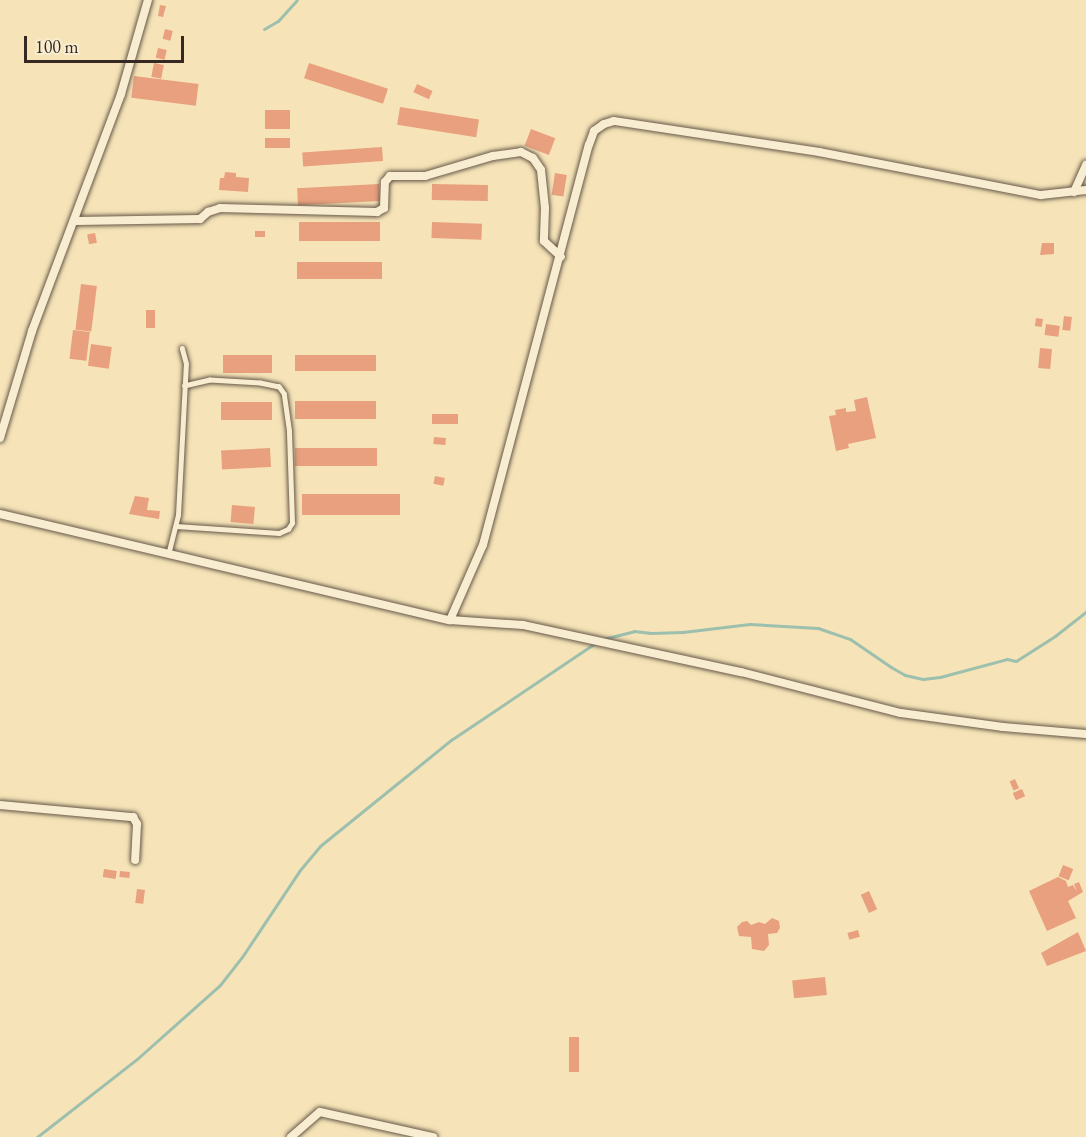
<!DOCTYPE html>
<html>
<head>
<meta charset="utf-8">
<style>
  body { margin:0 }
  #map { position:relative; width:1086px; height:1137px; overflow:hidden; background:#f6e4b8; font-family:"EB Garamond",serif }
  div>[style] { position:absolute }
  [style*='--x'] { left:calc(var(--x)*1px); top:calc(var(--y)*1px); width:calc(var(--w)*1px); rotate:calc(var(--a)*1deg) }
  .stream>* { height:3px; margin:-1.5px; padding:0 1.5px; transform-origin:1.5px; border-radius:1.5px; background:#9dbfae }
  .building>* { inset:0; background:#e8a07e; transform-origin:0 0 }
  .roads { filter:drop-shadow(0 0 2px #665849) drop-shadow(0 0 2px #665849) }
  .service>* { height:4.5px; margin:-2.25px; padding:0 2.25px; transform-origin:2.25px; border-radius:2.25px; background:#f9edd1 }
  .minor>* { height:8px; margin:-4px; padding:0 4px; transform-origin:4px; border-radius:4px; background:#f9edd1 }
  span { translate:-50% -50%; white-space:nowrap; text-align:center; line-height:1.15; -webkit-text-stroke:5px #f9edd1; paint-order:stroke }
  .scale { position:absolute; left:24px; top:36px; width:160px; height:27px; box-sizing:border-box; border:3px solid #362924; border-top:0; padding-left:8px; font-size:18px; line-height:21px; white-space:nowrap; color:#362924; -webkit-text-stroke:4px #f9edd1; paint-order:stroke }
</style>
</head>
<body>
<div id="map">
  <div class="stream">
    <div style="--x:264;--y:29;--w:16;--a:-30"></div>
    <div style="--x:278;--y:21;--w:28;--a:-48"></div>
    <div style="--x:603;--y:639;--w:32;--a:-14"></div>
    <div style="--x:634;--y:631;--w:17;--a:7"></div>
    <div style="--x:651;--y:633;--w:32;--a:-2"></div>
    <div style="--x:683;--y:632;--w:67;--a:-6.8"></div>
    <div style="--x:750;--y:624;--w:68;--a:3.4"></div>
    <div style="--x:818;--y:628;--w:34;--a:19"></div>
    <div style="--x:850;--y:639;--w:50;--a:34.3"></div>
    <div style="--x:891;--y:667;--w:16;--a:30"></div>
    <div style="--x:905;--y:675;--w:18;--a:13"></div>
    <div style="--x:923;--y:679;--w:17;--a:-7"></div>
    <div style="--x:940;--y:677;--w:69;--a:-15"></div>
    <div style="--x:1007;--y:659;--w:9;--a:13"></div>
    <div style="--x:1016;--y:661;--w:46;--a:-32.7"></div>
    <div style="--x:1055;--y:636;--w:39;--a:-38"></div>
    <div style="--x:37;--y:1137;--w:127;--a:-38"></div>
    <div style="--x:137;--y:1059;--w:111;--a:-41.7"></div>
    <div style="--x:220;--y:985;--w:36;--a:-52"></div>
    <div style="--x:242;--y:957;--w:105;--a:-56.3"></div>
    <div style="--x:300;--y:870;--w:31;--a:-50"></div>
    <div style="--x:320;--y:846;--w:169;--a:-39"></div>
    <div style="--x:451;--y:740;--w:176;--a:-33.9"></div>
  </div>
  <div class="building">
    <div style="clip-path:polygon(160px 5px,166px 6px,163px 17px,158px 16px)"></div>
    <div style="left:165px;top:29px;width:8px;height:10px;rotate:14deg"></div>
    <div style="left:158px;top:48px;width:9px;height:10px;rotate:13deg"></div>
    <div style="left:154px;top:63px;width:10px;height:14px;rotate:11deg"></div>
    <div style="left:309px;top:63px;width:83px;height:16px;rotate:18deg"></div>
    <div style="left:134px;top:76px;width:65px;height:22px;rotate:7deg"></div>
    <div style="left:417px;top:84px;width:17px;height:9px;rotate:24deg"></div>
    <div style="left:400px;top:107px;width:80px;height:18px;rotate:9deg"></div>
    <div style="left:265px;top:110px;width:25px;height:19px"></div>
    <div style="left:531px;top:129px;width:26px;height:18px;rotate:21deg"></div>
    <div style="left:265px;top:138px;width:25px;height:10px"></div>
    <div style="left:382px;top:147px;width:14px;height:80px;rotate:86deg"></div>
    <div style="clip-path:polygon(225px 172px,236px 173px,236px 177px,249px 178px,248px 192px,219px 190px,220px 178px,224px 178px)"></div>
    <div style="left:555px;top:173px;width:12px;height:22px;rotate:9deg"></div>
    <div style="left:379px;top:184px;width:17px;height:82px;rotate:87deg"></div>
    <div style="left:432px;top:184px;width:56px;height:16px;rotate:1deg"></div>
    <div style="left:299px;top:222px;width:81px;height:19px"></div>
    <div style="left:432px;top:222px;width:50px;height:16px;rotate:2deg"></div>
    <div style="left:255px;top:231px;width:10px;height:6px"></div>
    <div style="left:95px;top:233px;width:10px;height:8px;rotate:79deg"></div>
    <div style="clip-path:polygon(1042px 243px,1054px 243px,1054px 254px,1040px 255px)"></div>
    <div style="left:297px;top:262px;width:85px;height:17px"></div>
    <div style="left:81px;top:284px;width:16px;height:46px;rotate:7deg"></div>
    <div style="left:146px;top:310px;width:9px;height:18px"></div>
    <div style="left:1064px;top:316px;width:8px;height:14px;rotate:7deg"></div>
    <div style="left:1036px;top:318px;width:7px;height:8px;rotate:8deg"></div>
    <div style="left:1046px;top:324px;width:14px;height:11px;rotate:8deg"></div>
    <div style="left:73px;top:330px;width:17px;height:29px;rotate:7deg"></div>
    <div style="left:91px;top:344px;width:21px;height:22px;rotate:8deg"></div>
    <div style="left:1040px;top:348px;width:12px;height:20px;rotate:5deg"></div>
    <div style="left:223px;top:355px;width:49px;height:18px"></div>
    <div style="left:376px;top:355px;width:16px;height:81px;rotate:90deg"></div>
    <div style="clip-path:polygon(867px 397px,876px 438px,848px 444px,849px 448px,836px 451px,829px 416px,836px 415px,835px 410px,846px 408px,846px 412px,856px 411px,854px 400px)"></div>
    <div style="left:376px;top:401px;width:18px;height:81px;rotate:90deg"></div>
    <div style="left:221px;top:402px;width:51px;height:18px"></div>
    <div style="left:458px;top:414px;width:10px;height:26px;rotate:90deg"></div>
    <div style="left:434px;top:437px;width:12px;height:7px;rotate:5deg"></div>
    <div style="left:270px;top:448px;width:19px;height:49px;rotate:87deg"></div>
    <div style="left:377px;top:448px;width:18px;height:82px;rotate:90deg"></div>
    <div style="left:435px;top:476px;width:10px;height:8px;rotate:11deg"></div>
    <div style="left:400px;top:494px;width:21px;height:98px;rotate:90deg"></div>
    <div style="clip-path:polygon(135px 496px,149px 498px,147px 510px,160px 511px,159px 519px,129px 514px)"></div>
    <div style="left:232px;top:505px;width:23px;height:17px;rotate:5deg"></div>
    <div style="left:1015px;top:779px;width:10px;height:6px;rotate:66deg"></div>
    <div style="left:1022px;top:789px;width:8px;height:10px;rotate:67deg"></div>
    <div style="left:1063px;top:865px;width:11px;height:12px;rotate:22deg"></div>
    <div style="left:104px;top:869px;width:13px;height:8px;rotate:9deg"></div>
    <div style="left:120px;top:871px;width:10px;height:6px;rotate:6deg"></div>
    <div style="clip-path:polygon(1058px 877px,1066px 881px,1068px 887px,1073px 885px,1077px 892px,1074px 884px,1079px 882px,1083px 892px,1068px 901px,1076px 918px,1047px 931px,1029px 891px)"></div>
    <div style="left:137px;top:889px;width:8px;height:14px;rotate:7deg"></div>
    <div style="left:869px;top:891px;width:20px;height:9px;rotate:66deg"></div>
    <div style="clip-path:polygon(772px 918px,779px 921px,780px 928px,777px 933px,768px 934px,769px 945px,764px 951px,752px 949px,751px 937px,739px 936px,737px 927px,742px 922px,747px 921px,751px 925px,759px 922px,765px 924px)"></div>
    <div style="left:858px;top:930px;width:7px;height:11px;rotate:74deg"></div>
    <div style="clip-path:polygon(1078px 932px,1086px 951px,1047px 966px,1041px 953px)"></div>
    <div style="left:825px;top:977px;width:18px;height:33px;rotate:84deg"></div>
    <div style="left:569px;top:1037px;width:10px;height:35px"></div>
  </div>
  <div class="roads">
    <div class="service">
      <div style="--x:176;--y:526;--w:103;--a:3.9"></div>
      <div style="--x:279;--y:533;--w:10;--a:-24"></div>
      <div style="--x:288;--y:529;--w:7;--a:-56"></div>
      <div style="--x:292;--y:523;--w:92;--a:-91.9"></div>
      <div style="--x:289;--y:431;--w:37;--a:-98"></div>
      <div style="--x:284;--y:394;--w:9;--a:-126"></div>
      <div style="--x:279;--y:387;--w:19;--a:-168"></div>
      <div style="--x:260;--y:383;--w:50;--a:-176.6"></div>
      <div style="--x:210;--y:380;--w:26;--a:167"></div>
      <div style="--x:168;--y:555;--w:41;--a:-76"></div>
      <div style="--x:178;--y:515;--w:151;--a:-87"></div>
      <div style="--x:186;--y:364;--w:16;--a:-105"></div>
    </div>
    <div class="minor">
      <div style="--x:1074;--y:192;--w:30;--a:-66"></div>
      <div style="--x:76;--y:221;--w:124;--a:-0.9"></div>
      <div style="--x:200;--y:219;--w:11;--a:-41"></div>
      <div style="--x:208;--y:212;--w:13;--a:-18"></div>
      <div style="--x:220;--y:208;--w:157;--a:1.5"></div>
      <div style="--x:377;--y:212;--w:8;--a:-30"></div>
      <div style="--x:384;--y:208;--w:26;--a:-88"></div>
      <div style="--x:385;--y:182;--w:8;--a:-50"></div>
      <div style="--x:390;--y:176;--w:35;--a:0"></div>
      <div style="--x:425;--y:176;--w:71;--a:-16.4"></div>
      <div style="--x:493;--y:156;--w:28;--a:-8"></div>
      <div style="--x:521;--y:152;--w:13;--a:27"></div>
      <div style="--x:533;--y:158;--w:14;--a:56"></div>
      <div style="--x:541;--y:170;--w:38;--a:84"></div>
      <div style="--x:545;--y:208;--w:33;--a:92"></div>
      <div style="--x:544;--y:241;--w:23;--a:43"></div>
      <div style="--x:0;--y:438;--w:112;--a:-73.3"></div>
      <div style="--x:32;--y:331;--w:253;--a:-69.4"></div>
      <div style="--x:121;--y:94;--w:98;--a:-74"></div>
      <div style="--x:0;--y:514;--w:462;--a:13.3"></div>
      <div style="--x:450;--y:620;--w:73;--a:3.9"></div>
      <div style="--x:523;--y:625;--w:223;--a:12.2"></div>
      <div style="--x:741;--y:672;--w:165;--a:14.4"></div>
      <div style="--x:901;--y:713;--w:103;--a:7.8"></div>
      <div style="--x:1003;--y:727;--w:83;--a:4.8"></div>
      <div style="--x:450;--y:620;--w:82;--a:-66.3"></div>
      <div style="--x:483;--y:545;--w:414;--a:-75.2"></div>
      <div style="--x:589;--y:145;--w:15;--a:-70"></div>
      <div style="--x:594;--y:131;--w:12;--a:-35"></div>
      <div style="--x:604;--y:124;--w:10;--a:-17"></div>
      <div style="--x:614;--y:121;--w:207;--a:8.6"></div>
      <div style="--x:819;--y:152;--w:226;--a:11"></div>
      <div style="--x:1041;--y:195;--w:45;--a:-6.3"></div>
      <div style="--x:0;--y:805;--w:134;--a:5.2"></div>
      <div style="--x:133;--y:817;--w:8;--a:60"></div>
      <div style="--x:137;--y:824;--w:36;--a:93"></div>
      <div style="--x:291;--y:1137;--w:38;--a:-41"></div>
      <div style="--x:320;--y:1112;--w:116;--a:12.5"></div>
    </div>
  </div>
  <div class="scale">100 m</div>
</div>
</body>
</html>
